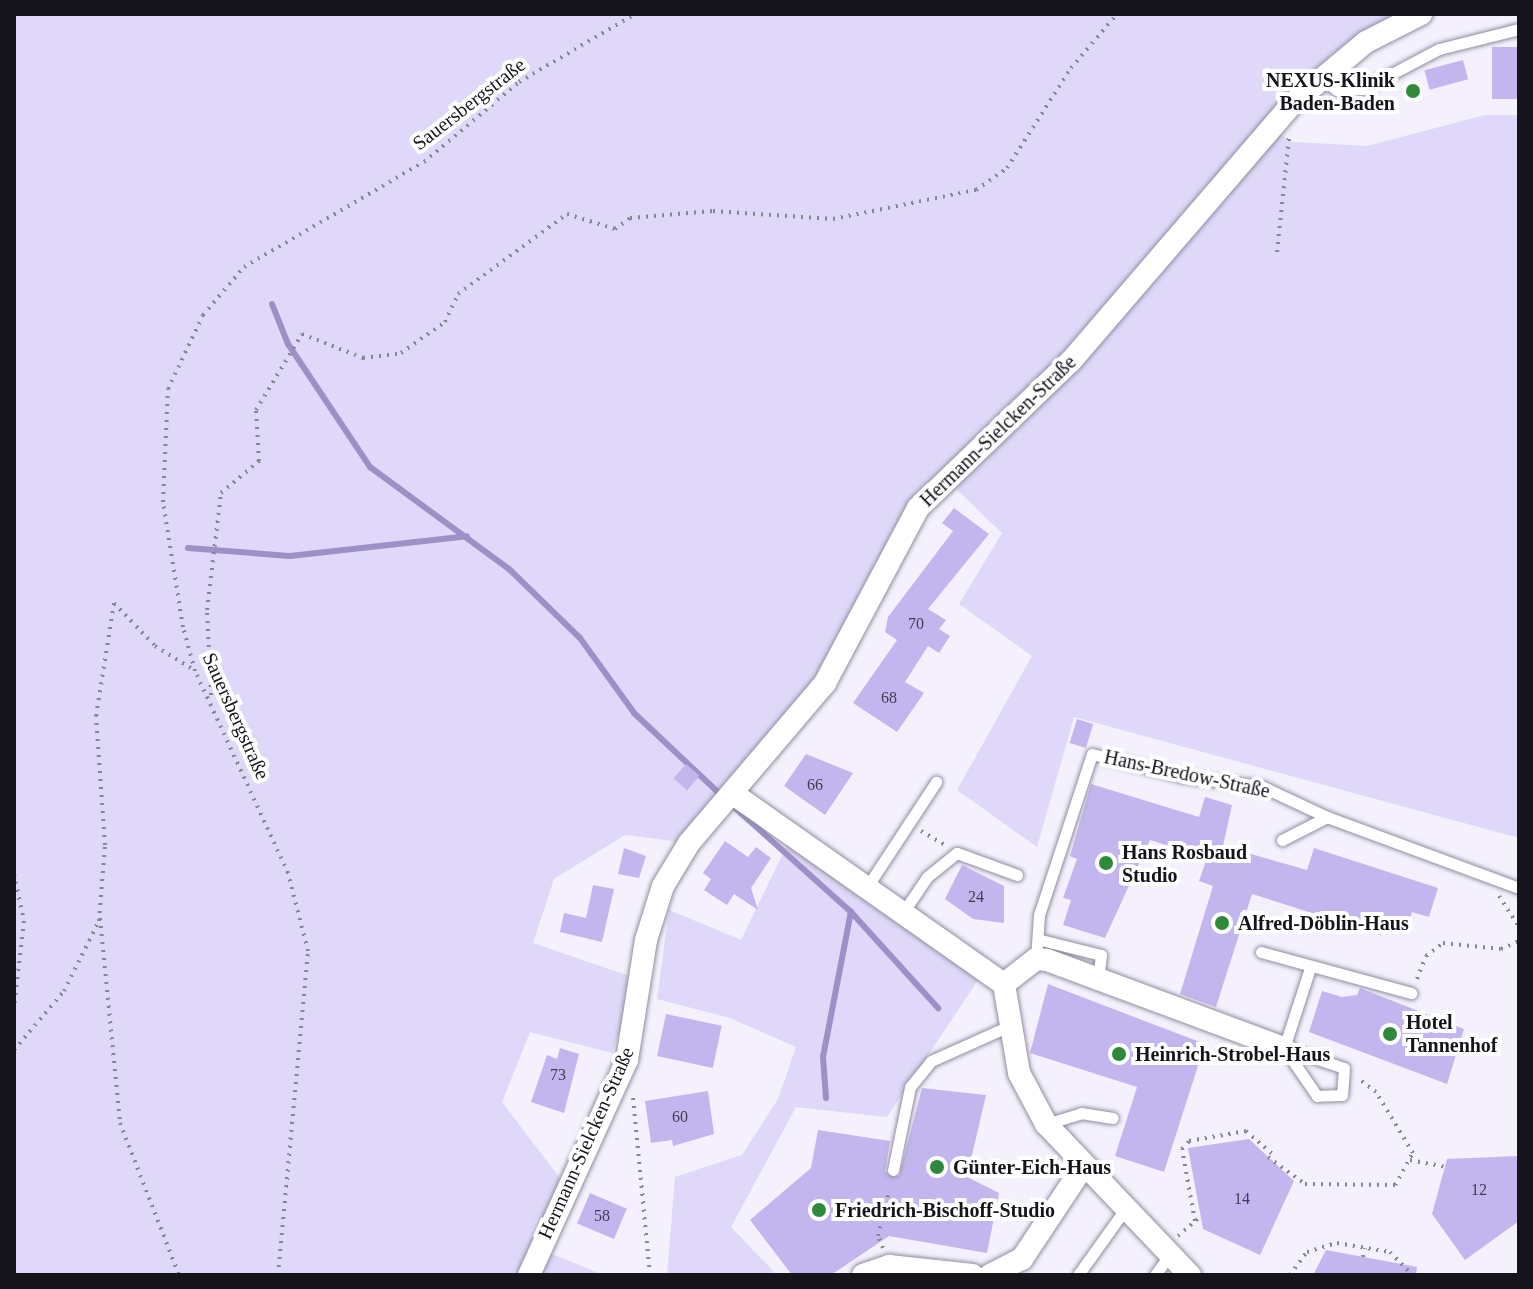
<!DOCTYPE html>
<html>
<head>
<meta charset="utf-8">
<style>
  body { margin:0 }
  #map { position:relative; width:1533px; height:1289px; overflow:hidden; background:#f4f1fd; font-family:Georgia,serif }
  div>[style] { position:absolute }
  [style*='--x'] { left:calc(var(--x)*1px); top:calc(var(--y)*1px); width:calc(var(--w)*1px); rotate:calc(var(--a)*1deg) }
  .green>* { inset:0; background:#dfd8f8 }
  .stream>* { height:6px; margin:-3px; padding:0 3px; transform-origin:3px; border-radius:3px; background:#9d90c6 }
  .building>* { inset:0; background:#c3b6ee; transform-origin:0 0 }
  .path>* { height:4px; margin-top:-2px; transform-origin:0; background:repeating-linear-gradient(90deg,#888690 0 2px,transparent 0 8px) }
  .roads { filter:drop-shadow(0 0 2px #918d9f) drop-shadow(0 0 2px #918d9f) }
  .service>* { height:11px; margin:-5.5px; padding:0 5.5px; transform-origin:5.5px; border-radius:5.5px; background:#fff }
  .minor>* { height:22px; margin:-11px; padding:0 11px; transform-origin:11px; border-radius:11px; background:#fff }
  .dots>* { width:22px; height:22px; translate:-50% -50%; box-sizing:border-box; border:4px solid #fff; border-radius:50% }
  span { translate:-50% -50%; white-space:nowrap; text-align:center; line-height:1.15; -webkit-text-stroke:8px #fff; paint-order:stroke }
  .number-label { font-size:16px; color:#413c50 }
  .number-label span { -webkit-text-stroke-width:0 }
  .poi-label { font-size:20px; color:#16141b; font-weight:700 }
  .right { translate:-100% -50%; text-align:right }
  .left { translate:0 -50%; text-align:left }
  .street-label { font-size:20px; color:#16141b }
  .frame { position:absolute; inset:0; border:16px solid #16141b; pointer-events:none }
</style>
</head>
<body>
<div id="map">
  <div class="green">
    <div style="clip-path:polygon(14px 14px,1421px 14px,1395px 26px,1272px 129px,1293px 142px,1367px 146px,1485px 115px,1519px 115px,1519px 838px,1074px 717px,1037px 847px,957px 790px,1032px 656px,959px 604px,1002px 533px,954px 487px,934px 490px,846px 648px,689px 843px,625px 835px,554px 879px,533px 943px,638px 979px,612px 1053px,530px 1032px,502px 1102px,566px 1186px,539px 1249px,604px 1275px,14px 1275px)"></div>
    <div style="clip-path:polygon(787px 845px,982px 974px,887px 1117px,796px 1107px,731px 1227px,777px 1275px,667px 1275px,675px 1177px,742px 1155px,778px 1099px,796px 1047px,730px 1018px,657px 999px,669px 910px,741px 940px)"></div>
  </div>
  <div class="stream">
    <div style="--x:272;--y:304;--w:43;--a:68.2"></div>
    <div style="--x:288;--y:344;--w:148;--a:56.3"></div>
    <div style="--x:370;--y:467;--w:172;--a:36.3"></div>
    <div style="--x:509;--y:569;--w:99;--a:44.2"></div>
    <div style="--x:580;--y:638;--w:92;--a:54.2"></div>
    <div style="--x:634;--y:713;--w:121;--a:43.3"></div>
    <div style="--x:188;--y:548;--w:102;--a:4.5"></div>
    <div style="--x:290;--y:556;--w:178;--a:-6.4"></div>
    <div style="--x:733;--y:806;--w:159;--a:41.9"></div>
    <div style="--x:851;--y:912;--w:130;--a:47.8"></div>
    <div style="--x:826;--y:1098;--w:41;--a:-94.2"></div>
    <div style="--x:823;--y:1057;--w:148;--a:-79.1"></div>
  </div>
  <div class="building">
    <div style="left:1492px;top:47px;width:27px;height:52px"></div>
    <div style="left:1463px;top:60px;width:20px;height:40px;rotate:75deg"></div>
    <div style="clip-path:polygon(954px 508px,989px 534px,928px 609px,946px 620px,939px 629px,950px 636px,939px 653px,928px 646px,905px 682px,924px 693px,897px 732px,853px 703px,897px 640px,885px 632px,888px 617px,953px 531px,942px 523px)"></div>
    <div style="left:1077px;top:719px;width:17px;height:25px;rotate:17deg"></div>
    <div style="clip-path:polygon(806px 754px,853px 773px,825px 815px,784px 786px)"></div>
    <div style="left:686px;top:764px;width:18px;height:19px;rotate:41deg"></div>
    <div style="clip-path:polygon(1091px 784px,1199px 817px,1205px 797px,1232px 805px,1223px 846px,1307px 870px,1314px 848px,1438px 888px,1429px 917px,1412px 912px,1407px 927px,1386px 920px,1381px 935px,1252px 894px,1216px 1007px,1180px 994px,1213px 886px,1199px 881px,1207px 858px,1150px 840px,1105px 938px,1063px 925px,1071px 900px,1063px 898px,1077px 859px,1070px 856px)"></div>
    <div style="clip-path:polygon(725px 841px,748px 857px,756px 847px,771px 858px,751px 888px,758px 910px,734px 894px,727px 905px,704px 890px,711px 879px,703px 873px)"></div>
    <div style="clip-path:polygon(624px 848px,646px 856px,639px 878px,618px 874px)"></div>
    <div style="clip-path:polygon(962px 865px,1004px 886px,1004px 923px,973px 919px,945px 899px)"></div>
    <div style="clip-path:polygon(593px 885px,614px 889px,602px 942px,560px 932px,564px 913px,586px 918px)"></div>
    <div style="clip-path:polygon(1048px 984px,1205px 1044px,1164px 1172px,1115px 1156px,1137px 1087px,1030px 1053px)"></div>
    <div style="clip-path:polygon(1360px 988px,1464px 1029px,1447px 1084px,1309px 1032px,1322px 991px,1342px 997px,1357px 995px)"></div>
    <div style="left:666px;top:1014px;width:57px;height:43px;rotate:12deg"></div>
    <div style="clip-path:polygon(560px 1048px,579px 1054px,564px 1113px,531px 1102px,547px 1055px,557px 1059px)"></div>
    <div style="clip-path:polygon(922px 1088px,986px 1095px,967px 1177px,999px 1193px,987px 1253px,889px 1236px,831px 1275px,792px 1275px,750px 1220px,811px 1168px,818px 1130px,890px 1141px,885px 1172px,899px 1176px)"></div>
    <div style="clip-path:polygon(708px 1091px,714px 1134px,673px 1146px,672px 1140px,651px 1143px,645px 1101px)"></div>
    <div style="clip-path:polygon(1249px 1139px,1294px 1181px,1260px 1255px,1203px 1229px,1188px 1148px)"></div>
    <div style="clip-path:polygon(1519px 1156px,1519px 1221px,1465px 1260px,1432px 1214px,1447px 1159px)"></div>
    <div style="left:590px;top:1193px;width:40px;height:33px;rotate:23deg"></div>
    <div style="clip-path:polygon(1326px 1250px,1417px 1267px,1416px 1275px,1313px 1275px)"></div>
  </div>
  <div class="path">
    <div style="--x:1277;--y:252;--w:115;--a:-84"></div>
    <div style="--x:211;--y:695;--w:85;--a:-92.7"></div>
    <div style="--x:207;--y:610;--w:118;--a:-83.2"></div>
    <div style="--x:221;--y:493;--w:50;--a:-40.1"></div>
    <div style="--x:259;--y:461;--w:51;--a:-93.4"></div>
    <div style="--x:256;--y:410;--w:89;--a:-58.8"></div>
    <div style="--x:302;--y:334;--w:66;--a:21.5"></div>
    <div style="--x:363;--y:358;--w:38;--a:-7"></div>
    <div style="--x:401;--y:353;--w:54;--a:-35.2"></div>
    <div style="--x:445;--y:322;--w:31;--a:-65"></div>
    <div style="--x:458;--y:294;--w:135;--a:-36.3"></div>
    <div style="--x:567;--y:214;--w:50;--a:17.4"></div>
    <div style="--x:615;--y:229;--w:19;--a:-36"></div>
    <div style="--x:630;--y:218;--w:83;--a:-4.8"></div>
    <div style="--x:713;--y:211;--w:120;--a:3.8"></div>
    <div style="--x:833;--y:219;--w:146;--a:-11.5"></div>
    <div style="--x:976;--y:190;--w:38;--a:-35"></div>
    <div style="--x:1007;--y:168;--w:119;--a:-57.4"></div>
    <div style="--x:1071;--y:68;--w:71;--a:-49.6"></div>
    <div style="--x:921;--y:831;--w:28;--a:30"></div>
    <div style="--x:14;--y:874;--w:48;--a:78"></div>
    <div style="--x:24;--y:921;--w:87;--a:96.6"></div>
    <div style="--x:1499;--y:896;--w:37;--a:57"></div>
    <div style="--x:100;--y:918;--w:206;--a:84.4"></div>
    <div style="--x:120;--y:1123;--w:163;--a:68.8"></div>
    <div style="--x:1417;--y:979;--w:25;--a:-69"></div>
    <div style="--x:1426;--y:956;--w:21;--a:-37"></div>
    <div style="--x:1443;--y:943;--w:58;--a:5.9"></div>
    <div style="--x:1501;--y:949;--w:20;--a:-24"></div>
    <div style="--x:14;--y:1050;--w:77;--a:-49.7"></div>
    <div style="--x:64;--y:991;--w:78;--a:-63.4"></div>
    <div style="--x:99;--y:921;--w:76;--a:-85.5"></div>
    <div style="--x:105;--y:845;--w:129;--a:-94"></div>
    <div style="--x:96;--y:716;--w:114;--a:-80.9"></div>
    <div style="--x:114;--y:603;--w:59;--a:46.4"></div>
    <div style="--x:155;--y:646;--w:46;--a:31.6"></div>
    <div style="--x:633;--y:1098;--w:178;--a:84.5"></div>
    <div style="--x:1268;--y:1157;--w:46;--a:36.1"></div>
    <div style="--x:1305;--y:1184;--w:90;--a:0.6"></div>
    <div style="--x:1395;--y:1185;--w:37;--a:-61"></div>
    <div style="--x:1413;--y:1153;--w:71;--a:-121.2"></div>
    <div style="--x:1376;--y:1092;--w:21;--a:-143"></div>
    <div style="--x:1410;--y:1160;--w:36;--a:11"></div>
    <div style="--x:1195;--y:1221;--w:73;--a:-100.2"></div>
    <div style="--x:1182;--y:1149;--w:11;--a:-49"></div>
    <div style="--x:1189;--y:1141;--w:58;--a:-10"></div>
    <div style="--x:1246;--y:1131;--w:35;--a:41"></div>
    <div style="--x:1178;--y:1236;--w:30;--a:-41"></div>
    <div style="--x:883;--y:1248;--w:13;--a:-113"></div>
    <div style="--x:878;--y:1236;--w:45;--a:-76"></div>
    <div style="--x:1363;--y:1257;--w:9;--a:-77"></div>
    <div style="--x:278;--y:1275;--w:325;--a:-84.7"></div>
    <div style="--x:308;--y:951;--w:81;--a:-104.4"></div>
    <div style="--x:288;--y:873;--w:222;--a:-114.7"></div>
    <div style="--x:195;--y:671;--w:46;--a:-105.3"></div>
    <div style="--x:183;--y:627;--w:127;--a:-99.1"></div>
    <div style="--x:163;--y:502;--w:113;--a:-87.5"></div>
    <div style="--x:168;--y:389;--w:82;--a:-64.7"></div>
    <div style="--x:203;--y:315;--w:63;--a:-49.5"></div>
    <div style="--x:244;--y:267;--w:208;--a:-30.3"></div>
    <div style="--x:424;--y:162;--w:124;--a:-40.1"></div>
    <div style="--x:519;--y:82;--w:134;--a:-30.4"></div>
    <div style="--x:1290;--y:1275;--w:29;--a:-54"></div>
    <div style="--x:1307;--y:1252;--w:31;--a:-17"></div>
    <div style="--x:1337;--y:1243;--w:54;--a:9.6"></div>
    <div style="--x:1390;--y:1252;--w:32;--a:46"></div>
  </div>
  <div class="roads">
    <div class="service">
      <div style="--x:1321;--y:78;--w:20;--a:37"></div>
      <div style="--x:1337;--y:90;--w:26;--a:-2"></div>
      <div style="--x:1363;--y:89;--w:86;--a:-27.8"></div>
      <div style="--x:1439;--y:49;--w:82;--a:-14"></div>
      <div style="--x:1282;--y:840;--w:51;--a:-27.1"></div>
      <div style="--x:1327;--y:817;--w:205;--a:20.3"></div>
      <div style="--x:867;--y:887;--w:126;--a:-56.7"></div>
      <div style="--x:904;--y:911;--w:41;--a:-55.9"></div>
      <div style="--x:927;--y:877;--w:38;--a:-39"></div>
      <div style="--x:957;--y:853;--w:64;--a:20.1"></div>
      <div style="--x:1041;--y:940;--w:62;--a:14"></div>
      <div style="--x:1101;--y:955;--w:24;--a:97"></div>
      <div style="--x:1261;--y:952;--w:156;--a:15.3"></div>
      <div style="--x:1036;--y:959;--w:44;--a:-86.1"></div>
      <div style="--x:1039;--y:915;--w:169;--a:-71.8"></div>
      <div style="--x:1092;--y:754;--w:95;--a:14"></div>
      <div style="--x:1184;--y:777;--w:78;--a:6.7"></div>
      <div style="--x:1261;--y:786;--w:73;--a:25.2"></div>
      <div style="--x:1284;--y:1048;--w:63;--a:18.4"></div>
      <div style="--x:1344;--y:1068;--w:27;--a:94"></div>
      <div style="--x:1342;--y:1095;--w:25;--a:178"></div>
      <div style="--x:1317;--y:1096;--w:58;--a:-124.5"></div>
      <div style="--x:1284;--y:1048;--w:84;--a:-72"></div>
      <div style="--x:1046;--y:1124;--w:37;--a:-17"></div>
      <div style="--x:1081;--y:1113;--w:32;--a:9"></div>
      <div style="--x:893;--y:1170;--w:85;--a:-78.4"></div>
      <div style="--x:910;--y:1087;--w:33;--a:-51"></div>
      <div style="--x:931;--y:1061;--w:85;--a:-24.2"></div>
      <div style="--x:1078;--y:1275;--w:82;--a:-54.4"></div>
      <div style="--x:1155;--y:1275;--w:26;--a:-54"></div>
    </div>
    <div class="minor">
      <div style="--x:732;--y:793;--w:332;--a:35.1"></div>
      <div style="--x:1004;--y:984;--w:90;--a:80.4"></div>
      <div style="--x:1019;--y:1073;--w:58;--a:62.1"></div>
      <div style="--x:1046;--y:1124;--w:209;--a:46.4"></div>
      <div style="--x:1004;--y:984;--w:41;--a:-38"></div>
      <div style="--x:1036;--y:959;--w:11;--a:5"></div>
      <div style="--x:1047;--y:960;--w:253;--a:20.4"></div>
      <div style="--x:529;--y:1275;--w:236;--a:-65.5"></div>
      <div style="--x:627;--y:1060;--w:121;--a:-81"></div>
      <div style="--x:646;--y:940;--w:57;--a:-72.5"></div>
      <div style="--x:663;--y:886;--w:50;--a:-58.8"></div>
      <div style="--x:689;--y:843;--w:210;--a:-49.6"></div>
      <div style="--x:825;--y:683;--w:198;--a:-62"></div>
      <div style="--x:918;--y:508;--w:212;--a:-43.9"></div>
      <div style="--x:1071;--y:361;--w:339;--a:-49.3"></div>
      <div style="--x:1292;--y:104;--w:97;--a:-40"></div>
      <div style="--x:1366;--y:42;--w:62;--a:-27"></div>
      <div style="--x:863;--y:1275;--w:28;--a:-19"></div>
      <div style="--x:889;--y:1266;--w:84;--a:6.1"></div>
      <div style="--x:990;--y:1275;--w:36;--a:-27"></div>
      <div style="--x:1022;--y:1259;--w:110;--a:-56.5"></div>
    </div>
  </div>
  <div class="dots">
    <div style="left:1413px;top:91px;background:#2f893a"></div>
    <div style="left:1106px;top:863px;background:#2f893a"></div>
    <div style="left:1222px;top:923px;background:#2f893a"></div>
    <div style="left:1390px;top:1034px;background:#2f893a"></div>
    <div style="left:1119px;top:1054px;background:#2f893a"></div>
    <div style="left:937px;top:1167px;background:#2f893a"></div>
    <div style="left:819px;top:1210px;background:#2f893a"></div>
  </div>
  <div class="number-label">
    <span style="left:916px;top:624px">70</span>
    <span style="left:889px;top:698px">68</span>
    <span style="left:815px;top:785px">66</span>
    <span style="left:976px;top:897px">24</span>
    <span style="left:558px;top:1075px">73</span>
    <span style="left:680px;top:1117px">60</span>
    <span style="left:1479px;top:1190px">12</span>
    <span style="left:1242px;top:1199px">14</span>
    <span style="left:602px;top:1216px">58</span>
  </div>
  <div class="poi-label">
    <span class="right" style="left:1395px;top:92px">NEXUS-Klinik<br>Baden-Baden</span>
    <span class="left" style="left:1122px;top:864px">Hans Rosbaud<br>Studio</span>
    <span class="left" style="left:1238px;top:923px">Alfred-Döblin-Haus</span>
    <span class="left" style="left:1406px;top:1034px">Hotel<br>Tannenhof</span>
    <span class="left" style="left:1135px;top:1054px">Heinrich-Strobel-Haus</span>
    <span class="left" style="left:953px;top:1167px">Günter-Eich-Haus</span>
    <span class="left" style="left:835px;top:1210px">Friedrich-Bischoff-Studio</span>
  </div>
  <div class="street-label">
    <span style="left:469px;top:104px;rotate:-38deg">Sauersbergstraße</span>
    <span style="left:998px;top:431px;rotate:-44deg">Hermann-Sielcken-Straße</span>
    <span style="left:236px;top:716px;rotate:66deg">Sauersbergstraße</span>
    <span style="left:1187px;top:774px;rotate:12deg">Hans-Bredow-Straße</span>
    <span style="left:586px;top:1143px;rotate:-66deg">Hermann-Sielcken-Straße</span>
  </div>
  <div class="frame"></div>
</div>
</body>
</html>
